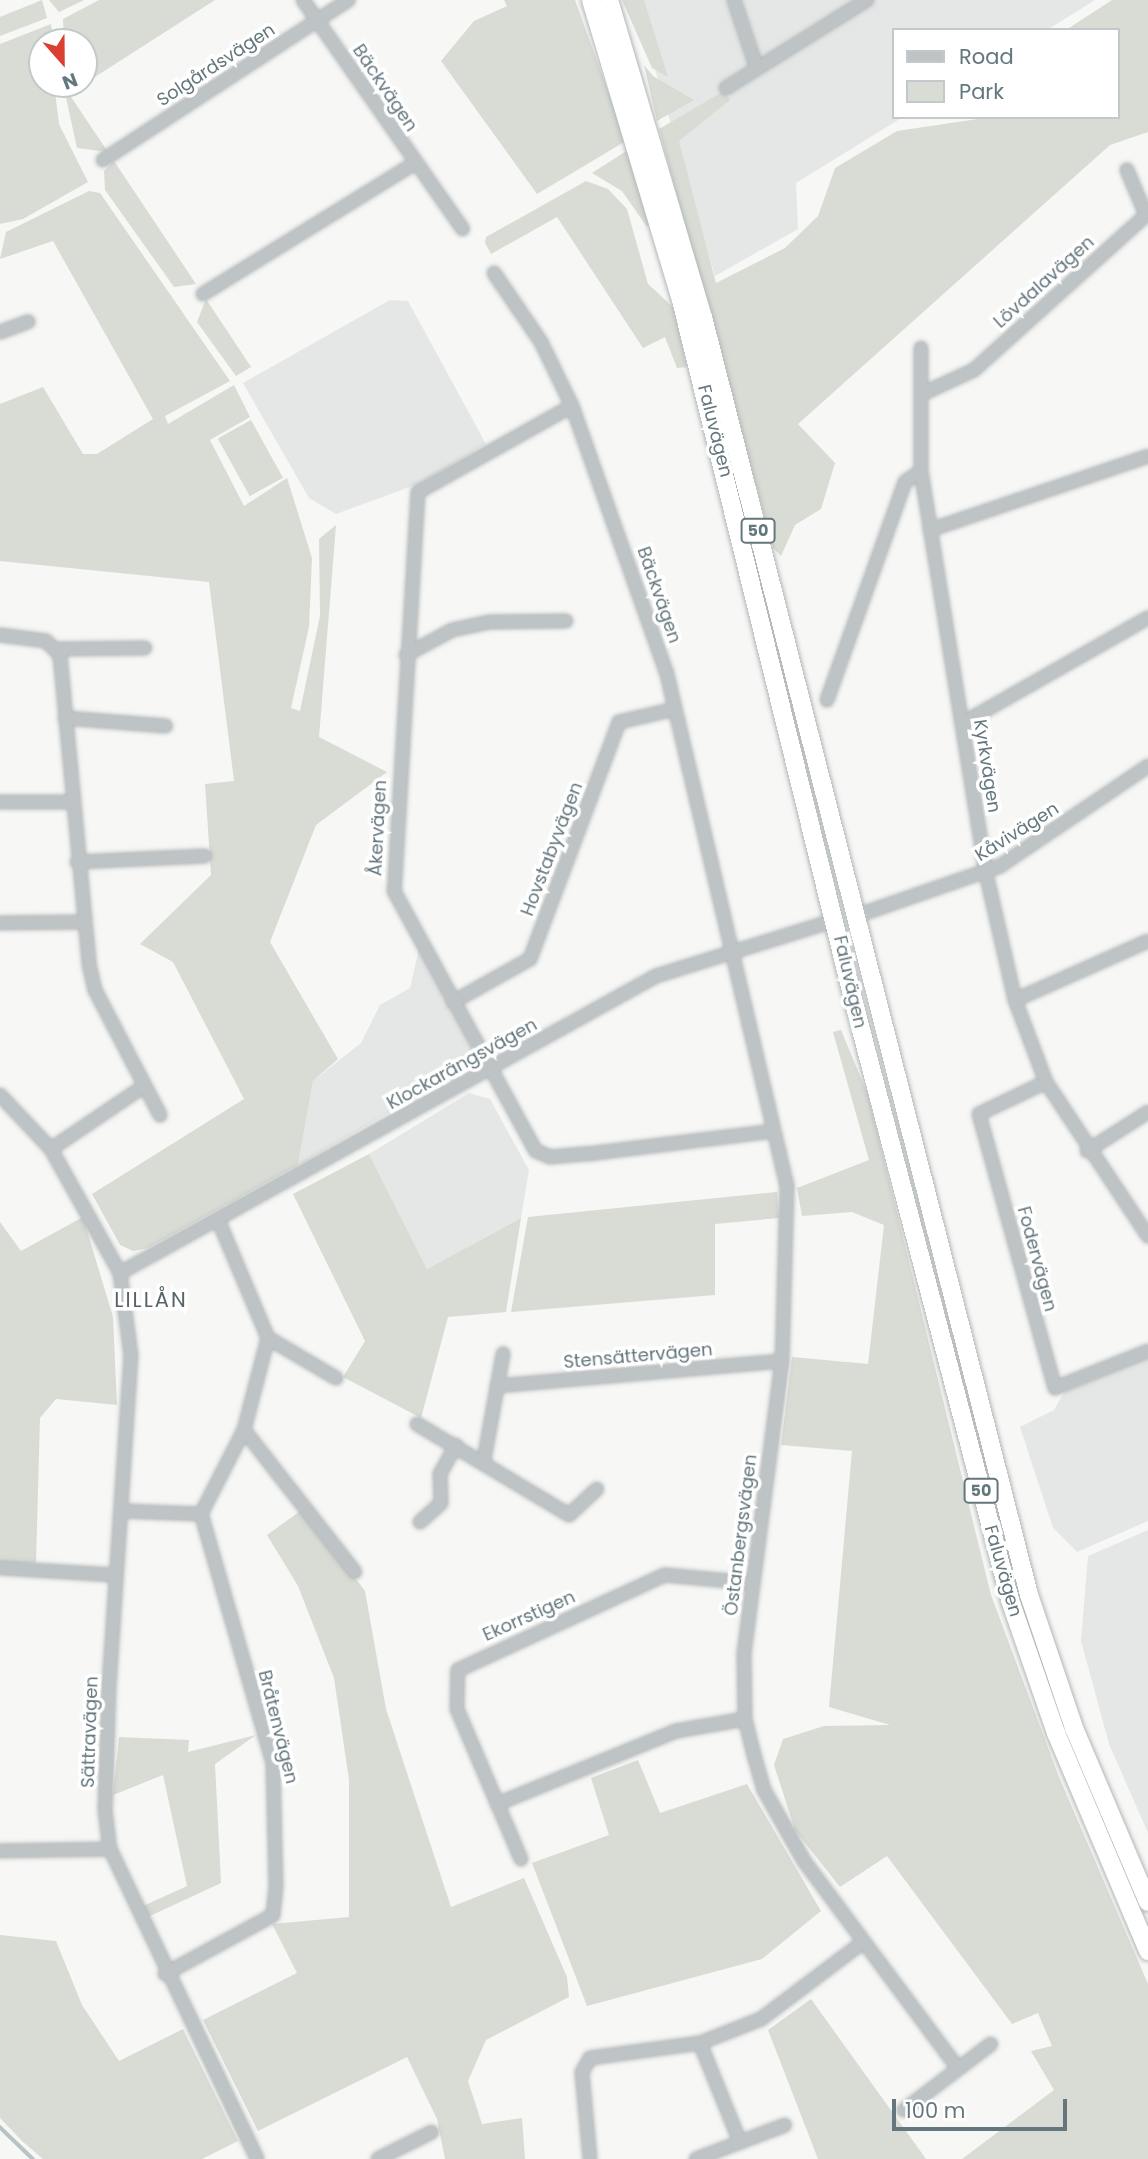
<!DOCTYPE html>
<html>
<head>
<meta charset="utf-8">
<style>
  body { margin:0 }
  #map { position:relative; width:1148px; height:2159px; overflow:hidden; background:#f7f7f5; font-family:Poppins,sans-serif }
  div>[style] { position:absolute }
  [style*='--x'] { left:calc(var(--x)*1px); top:calc(var(--y)*1px); width:calc(var(--w)*1px); rotate:calc(var(--a)*1deg) }
  .built>* { inset:0; background:#e5e7e6 }
  .green>* { inset:0; background:#d8dcd4; transform-origin:0 0 }
  .stream>* { height:3.5px; margin:-1.75px; padding:0 1.75px; transform-origin:1.75px; border-radius:1.75px; background:#b5c4c6 }
  .roads { filter:drop-shadow(0 0 2px #b2b7b9) drop-shadow(0 0 2px #b2b7b9) }
  .minor>* { height:12px; margin:-6px; padding:0 6px; transform-origin:6px; border-radius:6px; background:#bec4c6 }
  .highway>* { height:18px; margin:-9px; padding:0 9px; transform-origin:9px; border-radius:9px; background:#fff }
  span { translate:-50% -50%; white-space:nowrap; text-align:center; line-height:1.15; -webkit-text-stroke:7px #fff; paint-order:stroke }
  .shield-label span { padding:2px 5px; background:#fff; border:2px solid; border-radius:5px; -webkit-text-stroke-width:0 }
  .shield-label { font-size:16px; color:#64777e; font-weight:700 }
  .street-label { font-size:18px; color:#64777e }
  .quarter-label { font-size:21px; color:#56646a; letter-spacing:2px }
  .legend { position:absolute; left:892px; top:28px; width:228px; height:91px; box-sizing:border-box; background:#fff; border:2px solid #c1c9cb; margin:0; padding:9px 12px; list-style:none; font-size:21px; color:#64777e }
  .legend li { display:flex; align-items:center; gap:14px; height:35px }
  .legend b { width:35px; border:2px solid #c1c9cb }
  .north { position:absolute; left:28px; top:28px; width:70px; height:70px; box-sizing:border-box; background:#fff; border:2px solid #c1c9cb; border-radius:50%; rotate:159deg; font-size:19px; font-weight:700; line-height:28px; text-align:center; color:#64777e }
  .north::after { content:''; display:block; margin:auto; width:24px; height:32px; background:#da3f32; clip-path:polygon(50% 0,100% 100%,50% 72%,0 100%) }
  .scale { position:absolute; left:892px; top:2099px; width:175px; height:32px; box-sizing:border-box; border:4px solid #64777e; border-top:0; padding-left:9px; font-size:21px; line-height:24px; white-space:nowrap; color:#64777e; -webkit-text-stroke:5px #fff; paint-order:stroke }
</style>
</head>
<body>
<div id="map">
  <div class="built">
    <div style="clip-path:polygon(635px 0,1095px 0,1047px 30px,894px 30px,894px 117px,903px 117px,796px 183px,798px 229px,715px 276px)"></div>
    <div style="clip-path:polygon(390px 300px,408px 301px,486px 444px,418px 484px,336px 514px,309px 498px,243px 383px)"></div>
    <div style="clip-path:polygon(419px 948px,473px 1050px,472px 1065px,298px 1165px,313px 1081px,361px 1043px,380px 1005px,410px 988px)"></div>
    <div style="clip-path:polygon(469px 1093px,490px 1099px,529px 1170px,521px 1218px,427px 1269px,369px 1154px)"></div>
    <div style="clip-path:polygon(1148px 1357px,1148px 1521px,1077px 1552px,1053px 1528px,1020px 1427px,1054px 1410px,1064px 1392px)"></div>
    <div style="clip-path:polygon(1148px 1530px,1148px 1833px,1109px 1744px,1081px 1641px,1088px 1556px)"></div>
  </div>
  <div class="green">
    <div style="clip-path:polygon(42px 0,47px 18px,0 36px,0 17px)"></div>
    <div style="clip-path:polygon(49px 0,84px 0,59px 12px)"></div>
    <div style="clip-path:polygon(99px 0,215px 0,84px 84px,84px 42px,64px 42px,63px 19px)"></div>
    <div style="clip-path:polygon(504px 0,575px 0,626px 141px,537px 194px,441px 61px,474px 21px,507px 6px)"></div>
    <div style="clip-path:polygon(622px 0,644px 0,668px 77px,652px 68px)"></div>
    <div style="clip-path:polygon(1112px 0,1148px 0,1148px 132px,1110px 145px,798px 424px,835px 463px,821px 509px,795px 525px,781px 556px,773px 548px,659px 129px,724px 91px,730px 100px,679px 141px,716px 283px,785px 248px,818px 216px,835px 168px,897px 131px,991px 117px,1118px 117px,1118px 30px,1066px 30px)"></div>
    <div style="clip-path:polygon(51px 24px,54px 42px,42px 42px,42px 84px,54px 84px,59px 124px,88px 182px,23px 219px,0 224px,0 44px)"></div>
    <div style="clip-path:polygon(644px 65px,653px 76px,694px 100px,657px 121px)"></div>
    <div style="clip-path:polygon(63px 84px,84px 84px,69px 94px,108px 152px,77px 148px)"></div>
    <div style="clip-path:polygon(628px 150px,649px 223px,647px 227px,622px 191px,592px 173px)"></div>
    <div style="clip-path:polygon(114px 161px,196px 284px,174px 287px,105px 190px,104px 171px)"></div>
    <div style="clip-path:polygon(586px 181px,608px 189px,627px 209px,648px 284px,673px 307px,687px 367px,677px 368px,665px 337px,643px 348px,557px 217px,491px 254px,485px 243px,486px 237px)"></div>
    <div style="clip-path:polygon(89px 191px,100px 193px,230px 381px,165px 416px,168px 424px,234px 385px,250px 417px,210px 440px,244px 506px,287px 478px,312px 558px,309px 627px,291px 708px,300px 711px,320px 616px,319px 539px,336px 525px,319px 737px,387px 772px,316px 825px,270px 942px,338px 1059px,313px 1081px,298px 1165px,148px 1248px,133px 1251px,120px 1245px,92px 1194px,244px 1099px,173px 962px,140px 944px,211px 875px,205px 784px,234px 781px,209px 582px,0 561px,0 404px,43px 387px,83px 454px,97px 454px,153px 419px,53px 241px,0 259px,6px 232px)"></div>
    <div style="clip-path:polygon(206px 299px,251px 367px,236px 376px,197px 322px)"></div>
    <div style="left:251px;top:420px;width:66px;height:38px;rotate:61deg"></div>
    <div style="clip-path:polygon(841px 1030px,868px 1095px,991px 1595px,1059px 1777px,1148px 1984px,1148px 2159px,962px 2159px,1054px 2090px,1031px 2051px,1052px 2046px,1038px 2013px,1012px 2024px,887px 1856px,840px 1887px,795px 1830px,774px 1765px,783px 1739px,824px 1726px,890px 1725px,829px 1707px,852px 1451px,781px 1445px,792px 1357px,868px 1364px,884px 1225px,852px 1212px,802px 1216px,797px 1188px,869px 1160px,833px 1032px)"></div>
    <div style="clip-path:polygon(369px 1154px,427px 1269px,521px 1218px,506px 1312px,448px 1317px,421px 1418px,343px 1377px,365px 1341px,293px 1194px)"></div>
    <div style="clip-path:polygon(777px 1192px,779px 1218px,715px 1224px,715px 1295px,511px 1312px,528px 1217px)"></div>
    <div style="clip-path:polygon(83px 1217px,113px 1317px,117px 1405px,56px 1399px,40px 1418px,36px 1563px,0 1563px,0 1222px,21px 1251px)"></div>
    <div style="clip-path:polygon(303px 1509px,365px 1591px,386px 1709px,451px 1907px,524px 1878px,567px 1977px,569px 1997px,486px 2040px,468px 2081px,482px 2124px,522px 2118px,525px 2159px,445px 2159px,437px 2119px,407px 2057px,258px 2131px,203px 2020px,297px 1973px,272px 1924px,349px 1917px,349px 1780px,334px 1678px,298px 1586px,267px 1535px)"></div>
    <div style="clip-path:polygon(256px 1735px,215px 1764px,221px 1883px,148px 1917px,141px 1907px,187px 1886px,163px 1775px,113px 1795px,119px 1737px,189px 1740px,188px 1752px)"></div>
    <div style="clip-path:polygon(638px 1760px,660px 1813px,747px 1784px,821px 1911px,762px 1959px,587px 2006px,532px 1863px,609px 1835px,591px 1778px)"></div>
    <div style="clip-path:polygon(0 1935px,56px 1941px,82px 2005px,119px 2061px,183px 2029px,238px 2141px,202px 2159px,43px 2159px,22px 2141px,0 2118px)"></div>
    <div style="clip-path:polygon(811px 1999px,926px 2159px,818px 2159px,768px 2030px)"></div>
  </div>
  <div class="stream">
    <div style="--x:0;--y:2127;--w:46;--a:44.1"></div>
  </div>
  <div class="roads">
    <div class="minor">
      <div style="--x:303;--y:0;--w:279;--a:55.1"></div>
      <div style="--x:734;--y:0;--w:70;--a:71.6"></div>
      <div style="--x:726;--y:88;--w:166;--a:-32"></div>
      <div style="--x:103;--y:160;--w:293;--a:-33.1"></div>
      <div style="--x:494;--y:273;--w:83;--a:55.7"></div>
      <div style="--x:541;--y:342;--w:71;--a:64.2"></div>
      <div style="--x:572;--y:406;--w:284;--a:70.5"></div>
      <div style="--x:667;--y:674;--w:526;--a:76.81"></div>
      <div style="--x:787;--y:1186;--w:175;--a:91.6"></div>
      <div style="--x:782;--y:1361;--w:294;--a:97.4"></div>
      <div style="--x:744;--y:1653;--w:66;--a:89.1"></div>
      <div style="--x:745;--y:1719;--w:37;--a:76"></div>
      <div style="--x:754;--y:1755;--w:36;--a:74"></div>
      <div style="--x:764;--y:1790;--w:81;--a:60.6"></div>
      <div style="--x:804;--y:1861;--w:257;--a:53.4"></div>
      <div style="--x:203;--y:294;--w:249;--a:-31.7"></div>
      <div style="--x:0;--y:332;--w:30;--a:-20"></div>
      <div style="--x:921;--y:348;--w:123;--a:90"></div>
      <div style="--x:921;--y:471;--w:407;--a:80.8"></div>
      <div style="--x:986;--y:873;--w:130;--a:77.1"></div>
      <div style="--x:1015;--y:1000;--w:88;--a:69.3"></div>
      <div style="--x:1046;--y:1082;--w:185;--a:56.5"></div>
      <div style="--x:922;--y:394;--w:57;--a:-24.8"></div>
      <div style="--x:974;--y:370;--w:232;--a:-42"></div>
      <div style="--x:1146;--y:215;--w:49;--a:-112.9"></div>
      <div style="--x:572;--y:406;--w:176;--a:150.8"></div>
      <div style="--x:418;--y:492;--w:400;--a:93.4"></div>
      <div style="--x:394;--y:891;--w:296;--a:61.4"></div>
      <div style="--x:536;--y:1151;--w:15;--a:23"></div>
      <div style="--x:550;--y:1157;--w:37;--a:-5"></div>
      <div style="--x:587;--y:1154;--w:188;--a:-7"></div>
      <div style="--x:930;--y:530;--w:230;--a:-18.7"></div>
      <div style="--x:0;--y:635;--w:46;--a:7.4"></div>
      <div style="--x:46;--y:641;--w:20;--a:45"></div>
      <div style="--x:60;--y:655;--w:310;--a:84.6"></div>
      <div style="--x:89;--y:964;--w:27;--a:77"></div>
      <div style="--x:95;--y:990;--w:141;--a:62.5"></div>
      <div style="--x:57;--y:649;--w:88;--a:-0.7"></div>
      <div style="--x:406;--y:655;--w:52;--a:-28.5"></div>
      <div style="--x:452;--y:630;--w:38;--a:-12"></div>
      <div style="--x:489;--y:622;--w:77;--a:-0.7"></div>
      <div style="--x:827;--y:700;--w:232;--a:-70.3"></div>
      <div style="--x:905;--y:482;--w:19;--a:-35"></div>
      <div style="--x:65;--y:718;--w:101;--a:4.5"></div>
      <div style="--x:963;--y:723;--w:213;--a:-29.6"></div>
      <div style="--x:0;--y:802;--w:72;--a:0"></div>
      <div style="--x:77;--y:862;--w:128;--a:-2.7"></div>
      <div style="--x:853;--y:917;--w:156;--a:-19.1"></div>
      <div style="--x:1000;--y:866;--w:179;--a:-34"></div>
      <div style="--x:0;--y:923;--w:81;--a:-0.7"></div>
      <div style="--x:1015;--y:1000;--w:145;--a:-23.9"></div>
      <div style="--x:453;--y:1002;--w:88;--a:-29.2"></div>
      <div style="--x:530;--y:959;--w:253;--a:-69.4"></div>
      <div style="--x:619;--y:722;--w:57;--a:-13.1"></div>
      <div style="--x:1046;--y:1082;--w:74;--a:154.5"></div>
      <div style="--x:979;--y:1114;--w:284;--a:74.5"></div>
      <div style="--x:1055;--y:1388;--w:100;--a:-21.7"></div>
      <div style="--x:0;--y:1095;--w:74;--a:46.6"></div>
      <div style="--x:51;--y:1149;--w:142;--a:60.9"></div>
      <div style="--x:120;--y:1273;--w:83;--a:82.4"></div>
      <div style="--x:131;--y:1355;--w:330;--a:93.8"></div>
      <div style="--x:109;--y:1684;--w:126;--a:91.8"></div>
      <div style="--x:105;--y:1810;--w:39;--a:83"></div>
      <div style="--x:110;--y:1849;--w:343;--a:64.6"></div>
      <div style="--x:51;--y:1149;--w:112;--a:-34.1"></div>
      <div style="--x:1087;--y:1151;--w:72;--a:-32.6"></div>
      <div style="--x:120;--y:1273;--w:613;--a:-28.99"></div>
      <div style="--x:656;--y:976;--w:189;--a:-17.3"></div>
      <div style="--x:268;--y:1338;--w:79;--a:30.5"></div>
      <div style="--x:497;--y:1386;--w:286;--a:-5"></div>
      <div style="--x:417;--y:1424;--w:177;--a:30.9"></div>
      <div style="--x:569;--y:1515;--w:38;--a:-43"></div>
      <div style="--x:244;--y:1430;--w:180;--a:52"></div>
      <div style="--x:484;--y:1460;--w:108;--a:-79.8"></div>
      <div style="--x:122;--y:1511;--w:79;--a:2.2"></div>
      <div style="--x:420;--y:1522;--w:28;--a:-42"></div>
      <div style="--x:441;--y:1503;--w:29;--a:-92"></div>
      <div style="--x:440;--y:1474;--w:33;--a:-61"></div>
      <div style="--x:0;--y:1568;--w:116;--a:3.5"></div>
      <div style="--x:497;--y:1804;--w:193;--a:-22.2"></div>
      <div style="--x:676;--y:1731;--w:70;--a:-9.9"></div>
      <div style="--x:0;--y:1851;--w:110;--a:-1"></div>
      <div style="--x:521;--y:1859;--w:163;--a:-113.1"></div>
      <div style="--x:457;--y:1709;--w:39;--a:-89"></div>
      <div style="--x:458;--y:1670;--w:228;--a:-24.7"></div>
      <div style="--x:665;--y:1575;--w:87;--a:5.3"></div>
      <div style="--x:165;--y:1974;--w:123;--a:-28.6"></div>
      <div style="--x:273;--y:1915;--w:28;--a:-84"></div>
      <div style="--x:276;--y:1887;--w:124;--a:-91.4"></div>
      <div style="--x:273;--y:1763;--w:259;--a:-106.1"></div>
      <div style="--x:201;--y:1514;--w:94;--a:-62.9"></div>
      <div style="--x:244;--y:1430;--w:95;--a:-75.4"></div>
      <div style="--x:268;--y:1338;--w:126;--a:-112.9"></div>
      <div style="--x:700;--y:2043;--w:107;--a:68"></div>
      <div style="--x:904;--y:2110;--w:109;--a:-37.2"></div>
      <div style="--x:378;--y:2159;--w:60;--a:-26.6"></div>
      <div style="--x:590;--y:2159;--w:87;--a:-95.3"></div>
      <div style="--x:582;--y:2072;--w:16;--a:-60"></div>
      <div style="--x:590;--y:2058;--w:111;--a:-7.8"></div>
      <div style="--x:700;--y:2043;--w:66;--a:-21.5"></div>
      <div style="--x:761;--y:2019;--w:128;--a:-37"></div>
      <div style="--x:696;--y:2159;--w:95;--a:-20.9"></div>
    </div>
    <div class="highway">
      <div style="--x:591;--y:0;--w:313;--a:73.3"></div>
      <div style="--x:681;--y:300;--w:720;--a:76.18"></div>
      <div style="--x:853;--y:999;--w:621;--a:75.36"></div>
      <div style="--x:1010;--y:1600;--w:141;--a:70.9"></div>
      <div style="--x:1056;--y:1733;--w:237;--a:67.1"></div>
      <div style="--x:609;--y:0;--w:331;--a:73.5"></div>
      <div style="--x:703;--y:317;--w:1319;--a:75.69"></div>
      <div style="--x:1029;--y:1595;--w:140;--a:71.3"></div>
      <div style="--x:1074;--y:1728;--w:189;--a:67"></div>
    </div>
  </div>
  <div class="shield-label">
    <span style="left:758px;top:531px">50</span>
    <span style="left:981px;top:1491px">50</span>
  </div>
  <div class="street-label">
    <span style="left:216px;top:65px;rotate:-33deg">Solgårdsvägen</span>
    <span style="left:385px;top:88px;rotate:56deg">Bäckvägen</span>
    <span style="left:1044px;top:282px;rotate:-42deg">Lövdalavägen</span>
    <span style="left:715px;top:431px;rotate:76deg">Faluvägen</span>
    <span style="left:659px;top:595px;rotate:71deg">Bäckvägen</span>
    <span style="left:987px;top:766px;rotate:81deg">Kyrkvägen</span>
    <span style="left:378px;top:828px;rotate:-87deg">Åkervägen</span>
    <span style="left:1017px;top:832px;rotate:-32deg">Kåvivägen</span>
    <span style="left:552px;top:849px;rotate:-69deg">Hovstabyvägen</span>
    <span style="left:850px;top:982px;rotate:77deg">Faluvägen</span>
    <span style="left:462px;top:1064px;rotate:-29deg">Klockarängsvägen</span>
    <span style="left:1037px;top:1259px;rotate:75deg">Fodervägen</span>
    <span style="left:638px;top:1356px;rotate:-5deg">Stensättervägen</span>
    <span style="left:741px;top:1535px;rotate:-83deg">Östanbergsvägen</span>
    <span style="left:1003px;top:1571px;rotate:74deg">Faluvägen</span>
    <span style="left:529px;top:1616px;rotate:-24deg">Ekorrstigen</span>
    <span style="left:278px;top:1727px;rotate:76deg">Bråtenvägen</span>
    <span style="left:90px;top:1732px;rotate:-88deg">Sättravägen</span>
  </div>
  <div class="quarter-label">
    <span style="left:151px;top:1300px">LILLÅN</span>
  </div>
  <ul class="legend">
  <li><b style="height:9px;background:#bec4c6"></b>Road</li>
  <li><b style="height:19px;background:#d8dcd4"></b>Park</li>
  </ul>
  <div class="north">N</div>
  <div class="scale">100 m</div>
</div>
</body>
</html>
